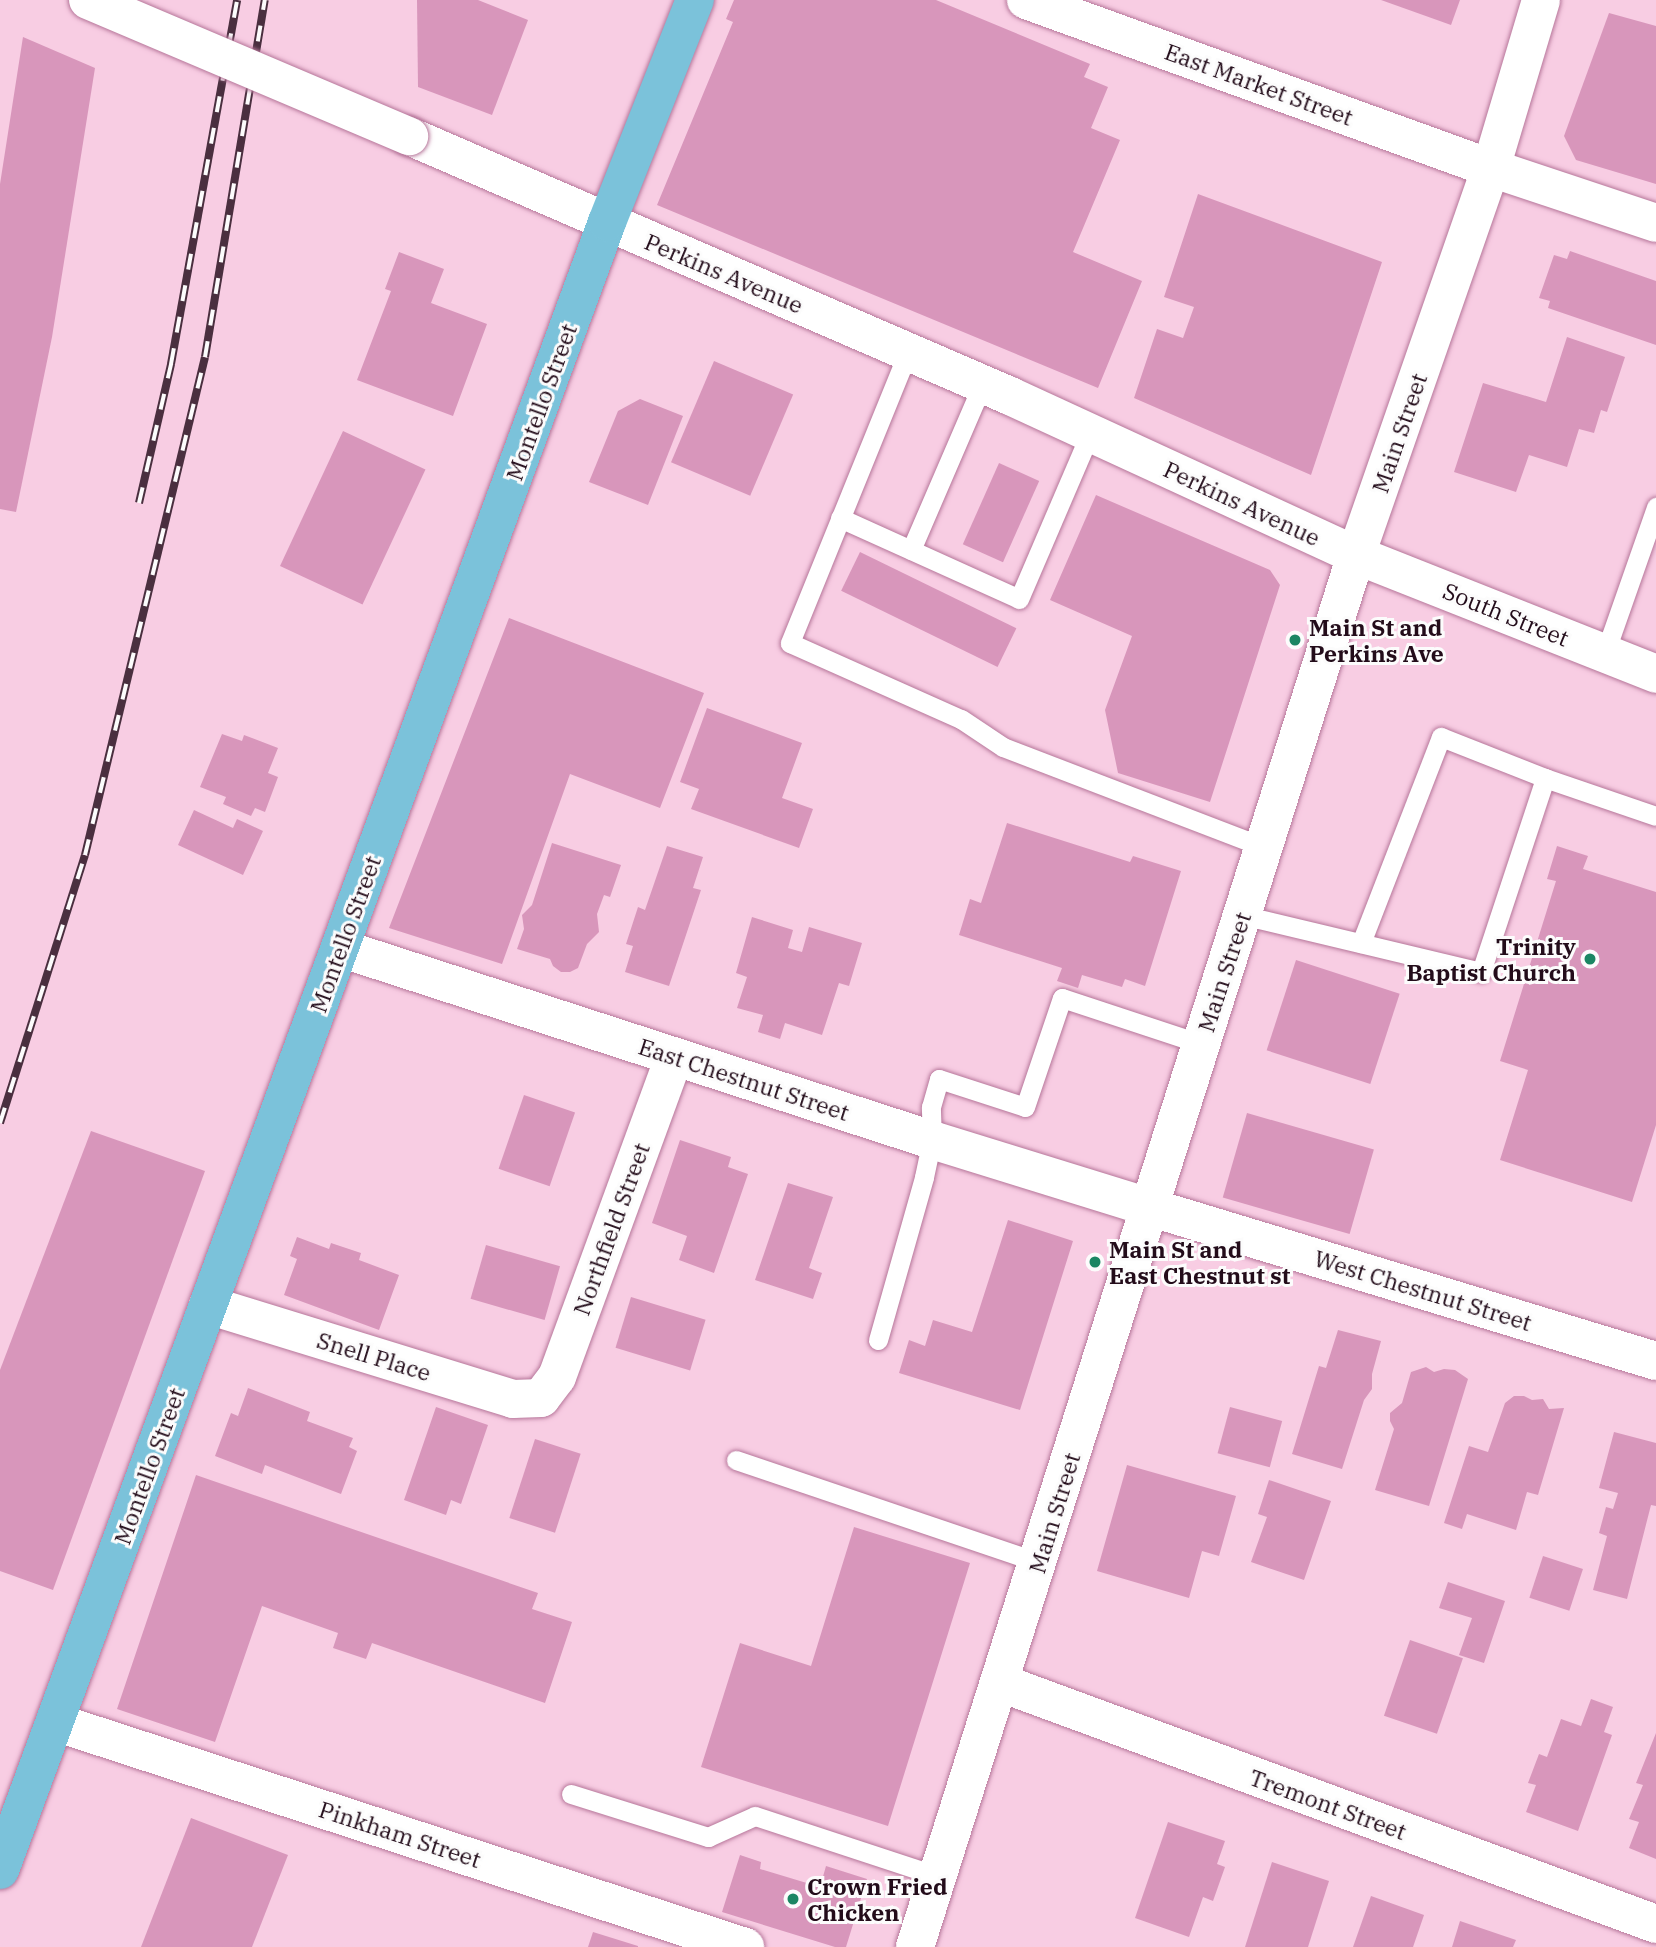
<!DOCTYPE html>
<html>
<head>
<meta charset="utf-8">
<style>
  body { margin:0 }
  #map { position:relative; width:1656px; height:1947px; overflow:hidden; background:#f8cde3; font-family:"IBM Plex Serif",serif }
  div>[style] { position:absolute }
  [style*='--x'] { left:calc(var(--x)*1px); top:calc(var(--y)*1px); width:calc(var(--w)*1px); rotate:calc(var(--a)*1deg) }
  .building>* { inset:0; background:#d896bb; transform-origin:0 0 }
  .roads { filter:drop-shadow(0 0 2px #b6769a) drop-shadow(0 0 2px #b6769a) }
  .lane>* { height:19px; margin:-9.5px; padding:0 9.5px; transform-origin:9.5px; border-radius:9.5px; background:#fff }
  .street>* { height:38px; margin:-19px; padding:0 19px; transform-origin:19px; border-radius:19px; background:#fff }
  .secondary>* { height:38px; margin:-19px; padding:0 19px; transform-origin:19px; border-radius:19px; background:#fff }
  .primary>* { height:38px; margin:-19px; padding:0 19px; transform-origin:19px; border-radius:19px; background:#7bc2da }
  .rail>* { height:8px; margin-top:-4px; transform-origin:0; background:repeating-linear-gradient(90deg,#fcfcfc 0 16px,#4a2f3f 0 32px); box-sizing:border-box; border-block:2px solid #4a2f3f }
  .bridges { filter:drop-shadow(0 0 2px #b6769a) drop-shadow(0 0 2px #b6769a) }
  .secondary-bridge>* { height:38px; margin:-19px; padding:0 19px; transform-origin:19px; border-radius:19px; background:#fff }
  .dots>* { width:19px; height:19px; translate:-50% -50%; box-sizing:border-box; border:4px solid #fcfcfc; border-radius:50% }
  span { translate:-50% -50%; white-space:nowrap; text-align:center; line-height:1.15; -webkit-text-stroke:6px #fcfcfc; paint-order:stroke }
  .street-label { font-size:23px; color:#230c1a }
  .poi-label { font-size:23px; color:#230c1a; font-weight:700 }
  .left { translate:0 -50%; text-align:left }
  .right { translate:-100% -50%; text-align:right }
</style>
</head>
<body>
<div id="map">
  <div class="building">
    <div style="clip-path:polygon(417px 0,478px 0,528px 20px,492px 115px,418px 87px)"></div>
    <div style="clip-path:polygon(734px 0,936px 0,1090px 64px,1084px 77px,1108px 87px,1091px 128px,1120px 140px,1073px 252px,1142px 281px,1098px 388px,657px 205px,733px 22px,726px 19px)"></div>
    <div style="clip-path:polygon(1381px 0,1460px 0,1451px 25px)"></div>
    <div style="clip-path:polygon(1609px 13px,1656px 26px,1656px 184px,1576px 160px,1564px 136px)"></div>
    <div style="clip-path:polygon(23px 37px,95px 68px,52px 337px,16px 512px,0 509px,0 184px)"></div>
    <div style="clip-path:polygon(1198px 194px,1382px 262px,1311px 475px,1134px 398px,1157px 329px,1183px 338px,1194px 307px,1164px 297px)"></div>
    <div style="clip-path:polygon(1570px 251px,1656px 281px,1656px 345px,1548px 308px,1550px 301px,1539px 298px,1554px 255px,1567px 259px)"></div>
    <div style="clip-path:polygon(399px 252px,444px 269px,431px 303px,487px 324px,453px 416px,357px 380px,391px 291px,385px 289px)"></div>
    <div style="clip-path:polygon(1567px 337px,1625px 357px,1607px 412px,1601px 410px,1594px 433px,1579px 429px,1567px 467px,1529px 455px,1516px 492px,1454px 472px,1483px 383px,1546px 402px)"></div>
    <div style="left:714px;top:361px;width:86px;height:110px;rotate:23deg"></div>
    <div style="clip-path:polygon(640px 399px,683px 416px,648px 505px,589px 482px,618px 411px)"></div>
    <div style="left:343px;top:431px;width:91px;height:149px;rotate:25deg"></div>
    <div style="left:999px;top:463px;width:44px;height:89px;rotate:24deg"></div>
    <div style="clip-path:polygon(1096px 495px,1270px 570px,1280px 585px,1210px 802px,1118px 773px,1105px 710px,1132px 636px,1050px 600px)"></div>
    <div style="left:860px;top:552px;width:174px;height:43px;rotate:26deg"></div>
    <div style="clip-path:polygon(509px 618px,704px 693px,660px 808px,570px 774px,502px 964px,389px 928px)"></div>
    <div style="clip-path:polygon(707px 708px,802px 743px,782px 798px,813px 809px,799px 848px,691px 809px,699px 789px,680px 782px)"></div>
    <div style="clip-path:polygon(222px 734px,242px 741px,244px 735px,278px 748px,268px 773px,278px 777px,265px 812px,255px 808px,251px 816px,223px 804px,226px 797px,200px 787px)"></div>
    <div style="clip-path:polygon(194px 810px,233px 828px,237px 819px,263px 831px,243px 875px,178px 845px)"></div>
    <div style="clip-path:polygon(1007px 823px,1130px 862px,1133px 856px,1181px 871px,1145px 986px,1125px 979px,1122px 987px,1082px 975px,1078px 988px,1057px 981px,1062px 968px,959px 935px,970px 899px,981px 903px)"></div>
    <div style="clip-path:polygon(552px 843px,621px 865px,610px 897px,604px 895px,597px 914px,599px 932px,587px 944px,578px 968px,570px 972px,561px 972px,553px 966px,550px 959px,517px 949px,524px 929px,522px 915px,532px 905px)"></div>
    <div style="clip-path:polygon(667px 846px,703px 857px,693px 888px,701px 890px,669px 986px,625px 972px,633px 946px,626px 944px,638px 907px,645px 910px)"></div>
    <div style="clip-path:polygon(1557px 846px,1588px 856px,1583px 869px,1656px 892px,1656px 1125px,1632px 1202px,1500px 1160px,1528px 1070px,1500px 1061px,1556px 881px,1547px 879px)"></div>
    <div style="clip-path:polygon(752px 917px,793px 930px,788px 948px,802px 952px,809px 927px,862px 943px,849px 986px,839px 983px,822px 1035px,785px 1023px,780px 1039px,758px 1032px,763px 1015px,737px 1008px,747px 977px,736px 973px)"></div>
    <div style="left:1296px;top:960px;width:109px;height:95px;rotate:18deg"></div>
    <div style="left:524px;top:1095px;width:54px;height:78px;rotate:19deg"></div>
    <div style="left:1247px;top:1113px;width:132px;height:88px;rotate:16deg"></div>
    <div style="clip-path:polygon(91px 1131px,205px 1171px,53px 1590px,0 1571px,0 1370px)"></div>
    <div style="clip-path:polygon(680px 1140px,731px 1157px,728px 1167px,748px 1174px,714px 1273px,679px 1260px,687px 1236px,652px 1223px)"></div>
    <div style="clip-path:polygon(788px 1183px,833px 1197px,809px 1268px,822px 1273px,813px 1299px,755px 1280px)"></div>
    <div style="clip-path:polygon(1008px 1220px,1073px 1241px,1020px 1410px,899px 1373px,909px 1340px,925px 1346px,933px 1320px,972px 1332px)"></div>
    <div style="clip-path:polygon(297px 1237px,329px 1249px,331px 1243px,361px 1253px,359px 1260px,399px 1275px,379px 1330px,284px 1295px,297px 1259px,290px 1256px)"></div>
    <div style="left:486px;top:1245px;width:77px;height:56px;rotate:16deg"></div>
    <div style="left:631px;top:1297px;width:78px;height:53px;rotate:17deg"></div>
    <div style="clip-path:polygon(1338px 1330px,1381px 1341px,1372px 1374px,1372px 1389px,1364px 1400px,1342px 1469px,1292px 1454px,1319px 1366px,1326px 1368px)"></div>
    <div style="clip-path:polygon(1426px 1367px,1434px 1372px,1444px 1369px,1455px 1370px,1468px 1379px,1429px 1506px,1375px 1490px,1394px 1429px,1390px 1421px,1390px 1413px,1402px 1403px,1411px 1372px)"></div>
    <div style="clip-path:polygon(248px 1388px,310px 1412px,307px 1421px,353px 1438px,349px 1447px,357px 1451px,341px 1494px,265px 1465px,262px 1474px,215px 1456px,231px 1413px,238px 1416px)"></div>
    <div style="clip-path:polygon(1514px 1396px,1524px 1396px,1532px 1400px,1543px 1399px,1549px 1409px,1564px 1408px,1538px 1495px,1527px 1492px,1516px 1530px,1467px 1514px,1462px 1529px,1444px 1523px,1469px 1446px,1488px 1452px,1505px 1403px)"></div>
    <div style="clip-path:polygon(436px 1407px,488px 1425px,461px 1504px,451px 1500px,446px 1515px,404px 1500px)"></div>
    <div style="left:1230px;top:1407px;width:54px;height:48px;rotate:15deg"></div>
    <div style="clip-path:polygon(1614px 1432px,1656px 1443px,1656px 1506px,1651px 1505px,1627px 1599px,1593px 1590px,1607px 1536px,1599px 1533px,1606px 1507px,1613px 1509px,1618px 1493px,1599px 1488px)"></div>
    <div style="left:535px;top:1439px;width:48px;height:83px;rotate:18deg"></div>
    <div style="clip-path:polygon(1127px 1465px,1236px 1496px,1219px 1556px,1202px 1551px,1189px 1598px,1097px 1571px)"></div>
    <div style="clip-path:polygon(196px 1475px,538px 1593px,532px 1609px,572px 1622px,545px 1703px,372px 1643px,366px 1659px,333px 1648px,338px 1633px,262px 1606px,215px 1742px,117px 1709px)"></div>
    <div style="clip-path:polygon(1269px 1480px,1331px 1501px,1304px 1580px,1251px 1562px,1267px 1517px,1258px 1514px)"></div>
    <div style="clip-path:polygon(854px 1527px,970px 1563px,888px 1826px,701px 1767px,740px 1643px,811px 1666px)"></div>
    <div style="left:1543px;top:1556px;width:42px;height:44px;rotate:18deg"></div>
    <div style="clip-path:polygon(1448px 1582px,1505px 1601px,1484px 1663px,1459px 1655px,1472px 1618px,1439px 1608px)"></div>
    <div style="left:1410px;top:1640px;width:56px;height:80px;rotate:19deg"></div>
    <div style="clip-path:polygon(1591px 1699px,1613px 1707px,1604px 1732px,1612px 1735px,1578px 1831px,1526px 1812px,1536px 1785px,1528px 1783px,1539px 1754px,1547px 1757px,1561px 1719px,1581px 1726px)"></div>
    <div style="clip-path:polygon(1656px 1733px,1656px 1859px,1629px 1848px,1639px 1822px,1629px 1819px,1643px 1785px,1636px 1783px)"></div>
    <div style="clip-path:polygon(191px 1818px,288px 1855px,252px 1947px,141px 1947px)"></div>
    <div style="clip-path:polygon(1168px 1822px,1225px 1841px,1217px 1864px,1225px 1867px,1213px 1901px,1203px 1897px,1189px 1937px,1135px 1918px)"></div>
    <div style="clip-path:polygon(740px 1855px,761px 1862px,760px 1869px,820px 1887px,826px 1866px,867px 1879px,846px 1947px,835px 1947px,722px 1912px)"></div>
    <div style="clip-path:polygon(1272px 1862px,1329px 1881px,1308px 1947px,1245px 1947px)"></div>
    <div style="clip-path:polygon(1371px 1896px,1424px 1915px,1413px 1947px,1353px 1947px)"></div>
    <div style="clip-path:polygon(1460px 1921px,1516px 1940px,1513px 1947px,1452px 1947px)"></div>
    <div style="clip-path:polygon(593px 1932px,638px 1946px,638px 1947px,588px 1947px)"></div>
  </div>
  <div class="roads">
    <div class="lane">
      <div style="--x:908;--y:352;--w:314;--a:112.1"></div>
      <div style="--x:790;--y:643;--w:187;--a:24"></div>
      <div style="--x:961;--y:719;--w:50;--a:33.7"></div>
      <div style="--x:1003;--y:747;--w:279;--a:21"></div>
      <div style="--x:840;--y:518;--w:196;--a:24.3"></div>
      <div style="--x:1019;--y:599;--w:181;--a:-66.8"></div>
      <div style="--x:911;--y:550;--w:180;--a:-66.7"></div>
      <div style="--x:1605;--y:653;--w:155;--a:-70.7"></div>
      <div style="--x:1242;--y:915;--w:246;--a:13.4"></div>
      <div style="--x:1481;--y:972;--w:204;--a:-71.7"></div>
      <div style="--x:1545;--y:778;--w:117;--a:18.9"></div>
      <div style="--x:1361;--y:943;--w:221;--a:-68.8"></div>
      <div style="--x:1441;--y:737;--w:112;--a:21.5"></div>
      <div style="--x:878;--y:1340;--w:169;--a:-74.2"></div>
      <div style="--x:924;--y:1177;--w:38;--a:-78"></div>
      <div style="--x:932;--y:1140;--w:33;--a:-92"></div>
      <div style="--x:931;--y:1107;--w:29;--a:-74"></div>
      <div style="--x:939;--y:1079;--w:90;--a:18"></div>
      <div style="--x:1025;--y:1107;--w:115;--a:-71.3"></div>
      <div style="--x:1062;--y:998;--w:146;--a:18.3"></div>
      <div style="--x:736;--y:1460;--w:319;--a:18.7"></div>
      <div style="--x:571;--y:1794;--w:144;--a:17.4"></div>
      <div style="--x:708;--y:1837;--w:51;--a:-24.1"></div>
      <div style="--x:755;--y:1816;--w:193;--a:18.2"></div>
    </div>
    <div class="street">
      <div style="--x:1026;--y:0;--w:494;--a:19.9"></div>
      <div style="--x:340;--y:948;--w:622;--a:17.97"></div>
      <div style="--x:932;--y:1140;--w:227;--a:17.2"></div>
      <div style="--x:208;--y:1305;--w:319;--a:17.1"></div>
      <div style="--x:513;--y:1399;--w:28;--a:-2"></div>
      <div style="--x:541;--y:1398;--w:26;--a:-53"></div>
      <div style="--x:557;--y:1377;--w:341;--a:-69.9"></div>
      <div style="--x:1001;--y:1683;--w:698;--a:20.2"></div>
      <div style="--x:55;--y:1722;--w:726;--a:18.06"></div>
    </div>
    <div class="secondary">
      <div style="--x:409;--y:136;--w:655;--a:23.39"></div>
      <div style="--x:1010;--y:396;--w:381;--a:24.7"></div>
      <div style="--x:1356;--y:555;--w:323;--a:21.6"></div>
      <div style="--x:1491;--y:168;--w:174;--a:18.4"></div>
      <div style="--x:1149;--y:1207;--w:530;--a:16.9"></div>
      <div style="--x:915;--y:1947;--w:1460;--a:-72.42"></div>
      <div style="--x:1356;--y:555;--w:410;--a:-70.8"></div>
      <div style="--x:1491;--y:168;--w:175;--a:-73.4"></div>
    </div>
    <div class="primary">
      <div style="--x:0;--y:1870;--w:1756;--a:-69.78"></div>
      <div style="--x:607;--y:222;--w:239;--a:-68.4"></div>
    </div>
  </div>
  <div class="rail">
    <div style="--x:139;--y:503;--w:143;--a:-77"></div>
    <div style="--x:171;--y:364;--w:370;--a:-79.7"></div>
    <div style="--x:0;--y:1123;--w:281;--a:-72.4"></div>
    <div style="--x:85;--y:855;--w:512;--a:-76.45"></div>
    <div style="--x:205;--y:357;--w:362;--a:-80.5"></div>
  </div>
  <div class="bridges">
    <div class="secondary-bridge">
      <div style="--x:88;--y:0;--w:349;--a:23"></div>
    </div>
  </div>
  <div class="dots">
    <div style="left:1295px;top:640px;background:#1b8663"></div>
    <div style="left:1590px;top:959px;background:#1b8663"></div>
    <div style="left:1095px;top:1262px;background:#1b8663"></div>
    <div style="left:793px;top:1899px;background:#1b8663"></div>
  </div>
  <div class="street-label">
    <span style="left:1259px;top:84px;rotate:20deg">East Market Street</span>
    <span style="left:724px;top:273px;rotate:23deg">Perkins Avenue</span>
    <span style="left:541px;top:402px;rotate:-70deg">Montello Street</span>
    <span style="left:1399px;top:433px;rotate:-71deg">Main Street</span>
    <span style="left:1242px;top:503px;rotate:25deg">Perkins Avenue</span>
    <span style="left:1506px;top:614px;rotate:22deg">South Street</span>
    <span style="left:345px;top:934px;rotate:-70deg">Montello Street</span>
    <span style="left:1224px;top:972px;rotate:-72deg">Main Street</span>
    <span style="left:744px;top:1079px;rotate:18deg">East Chestnut Street</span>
    <span style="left:611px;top:1229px;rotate:-70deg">Northfield Street</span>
    <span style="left:1423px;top:1290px;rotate:17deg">West Chestnut Street</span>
    <span style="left:374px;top:1356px;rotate:17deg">Snell Place</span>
    <span style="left:149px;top:1466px;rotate:-70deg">Montello Street</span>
    <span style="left:1054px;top:1513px;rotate:-73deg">Main Street</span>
    <span style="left:1328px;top:1804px;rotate:20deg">Tremont Street</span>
    <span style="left:400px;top:1834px;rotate:18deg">Pinkham Street</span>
  </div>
  <div class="poi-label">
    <span class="left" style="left:1309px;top:640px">Main St and<br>Perkins Ave</span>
    <span class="right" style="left:1576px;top:959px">Trinity<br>Baptist Church</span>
    <span class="left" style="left:1109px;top:1262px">Main St and<br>East Chestnut st</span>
    <span class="left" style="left:807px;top:1899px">Crown Fried<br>Chicken</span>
  </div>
</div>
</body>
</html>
